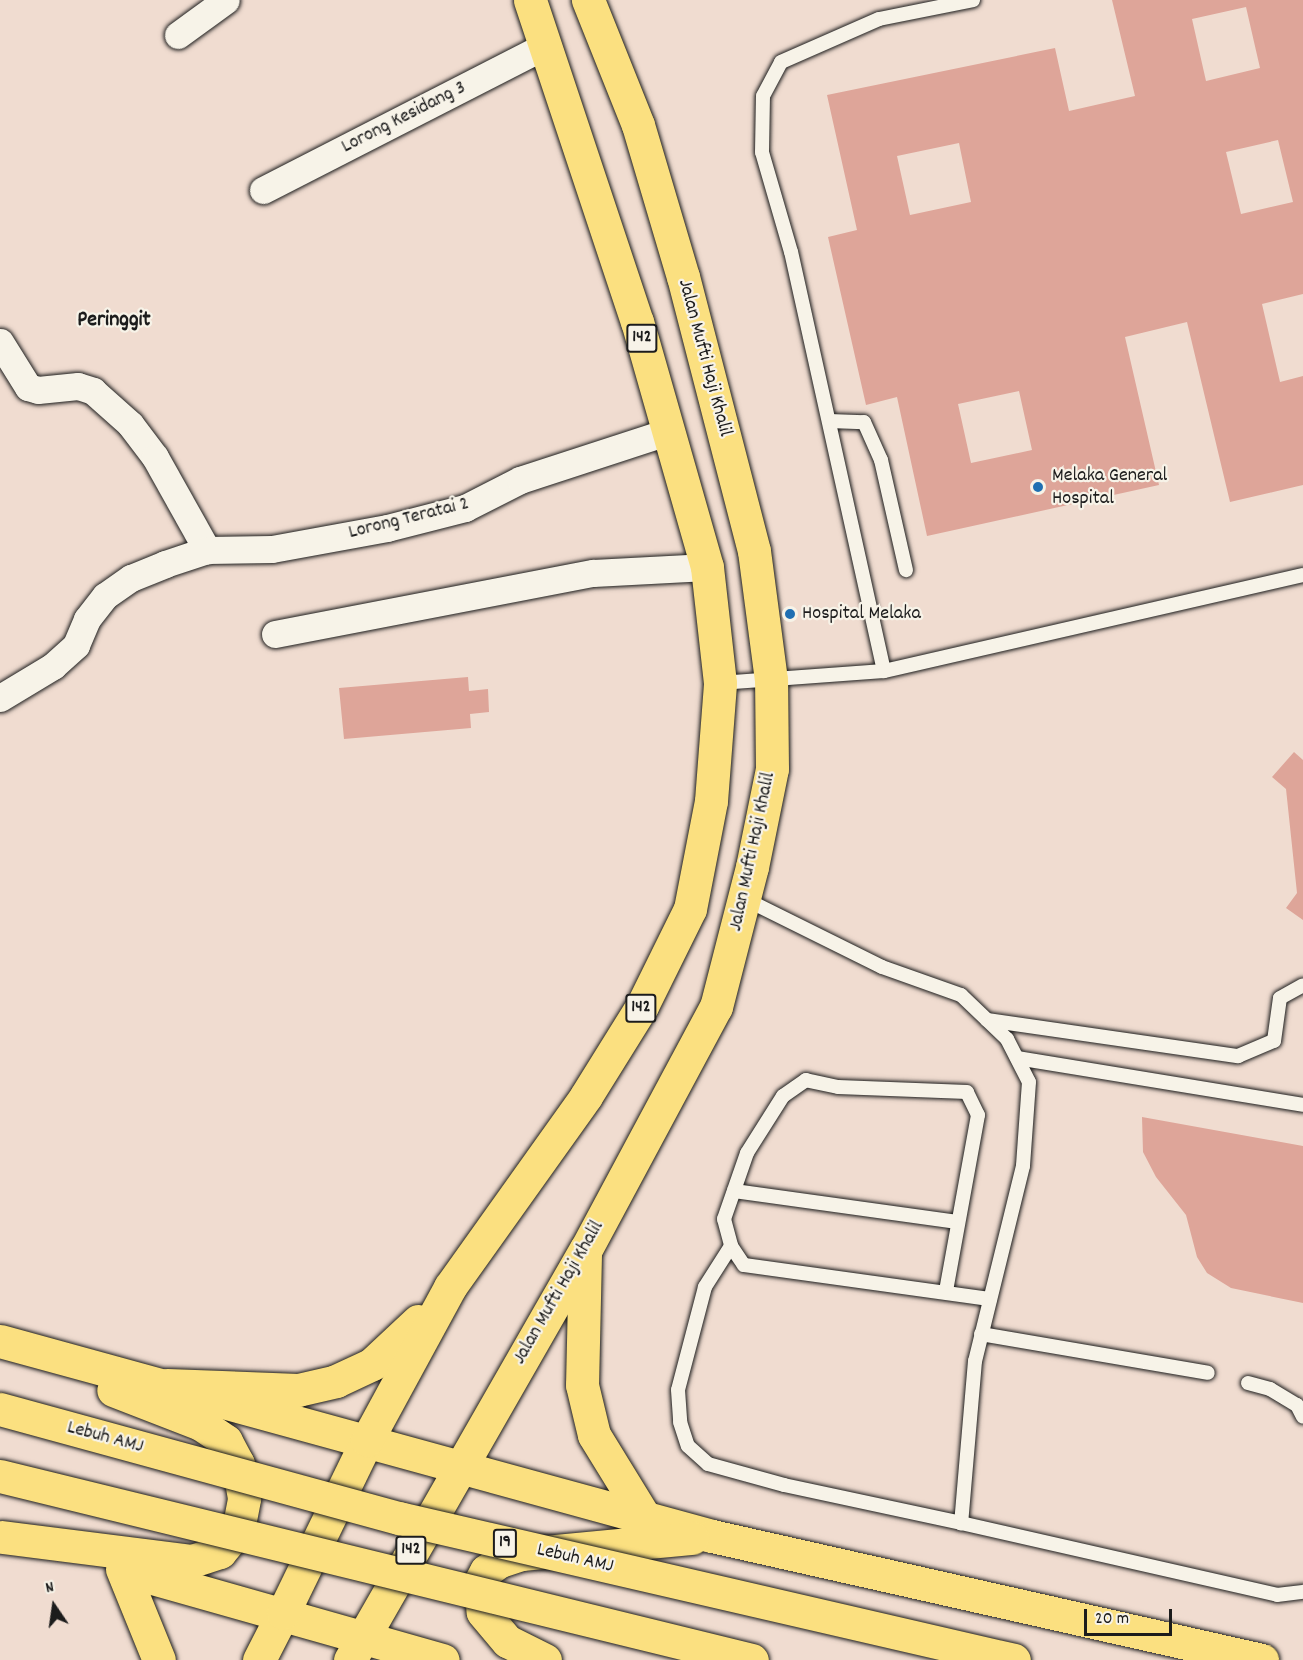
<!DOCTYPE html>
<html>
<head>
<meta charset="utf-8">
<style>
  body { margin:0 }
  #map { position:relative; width:1303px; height:1660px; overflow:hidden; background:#f0dcd0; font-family:Dekko,sans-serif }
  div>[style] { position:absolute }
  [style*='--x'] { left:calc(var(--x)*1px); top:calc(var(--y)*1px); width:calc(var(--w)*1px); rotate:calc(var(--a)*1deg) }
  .building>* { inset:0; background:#dea599 }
  .roads { filter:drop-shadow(0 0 2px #1c1c1c) drop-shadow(0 0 2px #1c1c1c) }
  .lane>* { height:14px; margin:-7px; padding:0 7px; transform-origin:7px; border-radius:7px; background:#f7f3e8 }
  .street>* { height:27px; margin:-13.5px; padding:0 13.5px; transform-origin:13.5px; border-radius:13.5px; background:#f7f3e8 }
  .primary>* { height:33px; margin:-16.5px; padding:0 16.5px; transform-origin:16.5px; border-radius:16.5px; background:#fbe080 }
  .highway>* { height:33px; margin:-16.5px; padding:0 16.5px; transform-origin:16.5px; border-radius:16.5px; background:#fbe080 }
  .bridges { filter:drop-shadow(0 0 2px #1c1c1c) drop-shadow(0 0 2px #1c1c1c) }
  .highway-bridge>* { height:33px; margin:-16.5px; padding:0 16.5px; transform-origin:16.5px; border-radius:16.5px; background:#fbe080 }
  .dots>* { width:16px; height:16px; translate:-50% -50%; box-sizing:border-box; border:3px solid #f7f3e8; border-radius:50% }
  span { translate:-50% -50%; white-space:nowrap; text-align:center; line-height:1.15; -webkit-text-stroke:4.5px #f7f3e8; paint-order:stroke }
  .shield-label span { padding:2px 4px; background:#f7f3e8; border:2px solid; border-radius:4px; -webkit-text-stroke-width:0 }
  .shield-label { font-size:18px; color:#1c1c1c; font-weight:700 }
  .street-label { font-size:20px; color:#1c1c1c }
  .poi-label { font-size:20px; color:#1c1c1c }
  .left { translate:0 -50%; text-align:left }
  .quarter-label { font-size:22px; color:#1c1c1c; font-weight:700 }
  .north { position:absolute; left:24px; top:1576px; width:60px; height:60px; -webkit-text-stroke:4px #f7f3e8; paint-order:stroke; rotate:347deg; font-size:16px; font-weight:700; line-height:24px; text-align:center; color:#1c1c1c }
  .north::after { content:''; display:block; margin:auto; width:21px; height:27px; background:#1c1c1c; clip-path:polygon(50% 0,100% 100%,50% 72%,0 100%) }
  .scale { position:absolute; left:1084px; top:1609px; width:88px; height:27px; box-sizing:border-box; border:3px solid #1c1c1c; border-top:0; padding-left:8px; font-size:18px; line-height:21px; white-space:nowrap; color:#1c1c1c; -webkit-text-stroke:4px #f7f3e8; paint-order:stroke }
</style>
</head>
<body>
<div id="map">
  <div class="building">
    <div style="clip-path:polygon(evenodd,1112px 0,1303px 0,1303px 294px,1262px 304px,1280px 382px,1303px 376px,1303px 485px,1230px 502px,1187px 322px,1125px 337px,1159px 485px,927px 536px,897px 397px,866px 405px,828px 237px,857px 230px,827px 95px,1055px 48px,1069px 111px,1135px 96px,1112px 0,1246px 7px,1260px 68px,1206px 81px,1192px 19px,1246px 7px,1112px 0,1278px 140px,1293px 202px,1241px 214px,1226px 152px,1278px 140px,1112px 0,959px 143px,971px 202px,910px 215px,897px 156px,959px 143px,1112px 0,1019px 391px,1032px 450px,971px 463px,958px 404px,1019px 391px)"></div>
    <div style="clip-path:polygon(468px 677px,469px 691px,488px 689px,489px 712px,470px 714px,471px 728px,344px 739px,339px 688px)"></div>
    <div style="clip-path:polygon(1294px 752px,1303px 760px,1303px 920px,1286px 908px,1297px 893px,1286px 789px,1272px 777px)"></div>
    <div style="clip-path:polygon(1142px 1117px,1303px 1146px,1303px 1303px,1231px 1288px,1207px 1273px,1197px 1257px,1186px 1215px,1156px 1177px,1143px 1152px)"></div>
  </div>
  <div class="roads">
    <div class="lane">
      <div style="--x:829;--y:421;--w:35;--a:2"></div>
      <div style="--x:864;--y:422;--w:42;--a:65.9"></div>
      <div style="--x:881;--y:460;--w:113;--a:77.2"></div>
      <div style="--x:884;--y:671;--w:429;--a:-102.5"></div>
      <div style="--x:791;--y:252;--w:104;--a:-106.2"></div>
      <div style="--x:762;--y:152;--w:56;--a:-89"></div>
      <div style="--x:763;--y:96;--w:38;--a:-62"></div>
      <div style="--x:781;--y:62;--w:107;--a:-23.7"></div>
      <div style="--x:879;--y:19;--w:96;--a:-11.4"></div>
      <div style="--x:720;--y:683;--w:164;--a:-4.2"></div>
      <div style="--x:884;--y:671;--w:430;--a:-12.9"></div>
      <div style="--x:745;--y:899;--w:153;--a:26.4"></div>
      <div style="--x:882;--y:967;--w:84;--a:19.5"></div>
      <div style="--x:961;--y:995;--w:64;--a:43.7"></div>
      <div style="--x:1007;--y:1039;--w:48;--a:62.9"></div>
      <div style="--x:1029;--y:1082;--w:84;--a:94.1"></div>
      <div style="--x:1023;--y:1166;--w:201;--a:103.8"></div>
      <div style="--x:975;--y:1361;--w:163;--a:94.9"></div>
      <div style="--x:961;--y:1523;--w:324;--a:12.8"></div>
      <div style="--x:1277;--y:1595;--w:26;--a:-7"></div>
      <div style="--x:987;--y:1020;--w:254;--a:8.2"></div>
      <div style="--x:1238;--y:1056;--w:39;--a:-23"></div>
      <div style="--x:1274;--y:1041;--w:43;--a:-82.1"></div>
      <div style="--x:1280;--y:998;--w:26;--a:-29"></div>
      <div style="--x:1017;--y:1058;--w:290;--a:9.3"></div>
      <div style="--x:734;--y:1191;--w:224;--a:7.9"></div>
      <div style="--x:731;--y:1246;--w:49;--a:122.4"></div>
      <div style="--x:705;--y:1287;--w:106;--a:104.7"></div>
      <div style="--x:678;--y:1390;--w:32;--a:86"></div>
      <div style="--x:680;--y:1422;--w:25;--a:72"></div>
      <div style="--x:688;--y:1446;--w:27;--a:42"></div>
      <div style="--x:708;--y:1464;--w:79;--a:15.4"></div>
      <div style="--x:784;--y:1485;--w:181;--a:12.1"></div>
      <div style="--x:946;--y:1291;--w:179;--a:-79.7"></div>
      <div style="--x:978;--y:1115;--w:25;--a:-116"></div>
      <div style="--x:967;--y:1092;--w:129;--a:-177.8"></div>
      <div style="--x:838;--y:1087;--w:33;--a:-168"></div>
      <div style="--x:806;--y:1080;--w:28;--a:145"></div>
      <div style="--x:783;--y:1096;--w:67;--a:122.3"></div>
      <div style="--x:747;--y:1153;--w:70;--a:109.2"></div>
      <div style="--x:724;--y:1219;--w:28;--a:75"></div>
      <div style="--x:731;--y:1246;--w:23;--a:56"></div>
      <div style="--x:744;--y:1265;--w:248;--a:7.9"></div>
      <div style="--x:981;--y:1334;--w:230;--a:9.7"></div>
      <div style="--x:1248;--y:1383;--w:23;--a:15"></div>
      <div style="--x:1270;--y:1389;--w:31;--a:31"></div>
      <div style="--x:1297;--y:1405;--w:13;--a:63"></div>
    </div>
    <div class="street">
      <div style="--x:178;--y:35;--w:59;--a:-36.1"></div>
      <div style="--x:263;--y:190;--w:317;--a:-27.1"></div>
      <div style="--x:0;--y:342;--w:53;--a:58.1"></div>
      <div style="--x:28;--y:387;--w:10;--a:17"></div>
      <div style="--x:38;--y:390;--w:40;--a:-5.7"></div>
      <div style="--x:78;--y:386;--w:16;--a:18"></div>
      <div style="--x:93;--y:391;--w:50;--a:41.7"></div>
      <div style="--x:130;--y:424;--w:41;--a:52.9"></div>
      <div style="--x:155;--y:457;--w:107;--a:60.8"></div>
      <div style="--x:275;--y:634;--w:324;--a:-10.9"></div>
      <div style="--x:593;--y:573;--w:114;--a:-3"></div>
      <div style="--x:0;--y:698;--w:62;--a:-31.1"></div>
      <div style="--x:53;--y:666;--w:31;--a:-42"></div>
      <div style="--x:76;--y:645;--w:28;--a:-67"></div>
      <div style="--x:87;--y:619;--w:29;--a:-52"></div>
      <div style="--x:105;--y:596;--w:32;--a:-35"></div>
      <div style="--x:131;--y:578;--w:37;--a:-22"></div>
      <div style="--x:165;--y:564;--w:44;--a:-18.4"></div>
      <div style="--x:207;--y:550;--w:65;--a:-0.9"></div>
      <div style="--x:272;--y:549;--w:117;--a:-10.3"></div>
      <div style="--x:387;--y:528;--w:81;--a:-14.4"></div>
      <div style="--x:465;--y:508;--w:62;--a:-27"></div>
      <div style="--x:520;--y:480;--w:158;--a:-18.1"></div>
    </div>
    <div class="primary">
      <div style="--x:0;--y:1341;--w:738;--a:15.32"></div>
      <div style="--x:712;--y:1536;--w:564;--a:12.71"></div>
      <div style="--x:2;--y:1537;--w:192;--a:7.2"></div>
      <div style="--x:192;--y:1561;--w:29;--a:-18"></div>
      <div style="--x:220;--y:1552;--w:28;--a:-51"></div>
      <div style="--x:238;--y:1530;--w:33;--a:-79"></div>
      <div style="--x:244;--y:1498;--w:35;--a:-100"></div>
      <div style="--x:238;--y:1464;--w:26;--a:-118"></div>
      <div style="--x:226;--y:1441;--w:30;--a:-146"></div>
      <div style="--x:201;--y:1424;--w:94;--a:-158.9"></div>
      <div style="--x:122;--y:1569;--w:98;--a:67.9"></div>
      <div style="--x:128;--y:1571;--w:327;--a:15.8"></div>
      <div style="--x:259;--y:1660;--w:53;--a:-62.9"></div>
      <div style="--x:350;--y:1660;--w:28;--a:-60"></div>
      <div style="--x:545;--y:1660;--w:42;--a:-153.4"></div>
      <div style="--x:507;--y:1641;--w:38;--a:-130"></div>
      <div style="--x:483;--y:1612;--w:28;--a:-98"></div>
      <div style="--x:479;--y:1584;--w:15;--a:-62"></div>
      <div style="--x:486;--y:1571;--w:17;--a:-36"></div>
      <div style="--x:500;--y:1561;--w:23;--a:-18"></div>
      <div style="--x:522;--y:1554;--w:171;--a:-5.4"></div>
    </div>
    <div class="highway">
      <div style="--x:585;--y:1254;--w:131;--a:91.3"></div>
      <div style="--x:582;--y:1385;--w:51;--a:76.5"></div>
      <div style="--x:594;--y:1435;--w:97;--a:58.4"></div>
      <div style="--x:167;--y:1385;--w:131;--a:2.2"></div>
      <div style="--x:298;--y:1390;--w:39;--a:-13"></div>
      <div style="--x:336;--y:1381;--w:40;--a:-25"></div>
      <div style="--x:372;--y:1364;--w:63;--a:-43.1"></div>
      <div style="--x:283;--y:1613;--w:192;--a:-64.1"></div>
      <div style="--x:367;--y:1440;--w:174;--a:-61.5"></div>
      <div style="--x:450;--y:1287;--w:234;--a:-54.5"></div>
      <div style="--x:586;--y:1096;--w:106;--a:-58.1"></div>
      <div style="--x:642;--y:1006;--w:108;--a:-63.7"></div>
      <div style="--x:690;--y:909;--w:110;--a:-79"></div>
      <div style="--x:711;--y:801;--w:118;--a:-85.6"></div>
      <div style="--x:720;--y:683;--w:117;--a:-96.4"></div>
      <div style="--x:707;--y:567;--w:255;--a:-105.9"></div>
      <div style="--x:637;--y:322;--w:339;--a:-108.4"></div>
      <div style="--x:364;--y:1636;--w:446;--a:-60.2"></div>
      <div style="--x:586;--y:1249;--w:275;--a:-61.8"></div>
      <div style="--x:716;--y:1007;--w:145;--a:-75.6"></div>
      <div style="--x:752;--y:867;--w:100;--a:-78.5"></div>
      <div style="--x:772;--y:769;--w:89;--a:-90.6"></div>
      <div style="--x:771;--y:680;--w:130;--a:-97.5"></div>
      <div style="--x:754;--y:551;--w:283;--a:-104.5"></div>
      <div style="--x:683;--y:277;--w:159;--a:-106.5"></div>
      <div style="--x:638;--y:125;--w:135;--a:-111.8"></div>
    </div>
  </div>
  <div class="bridges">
    <div class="highway-bridge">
      <div style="--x:0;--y:1409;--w:414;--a:15.3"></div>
      <div style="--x:399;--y:1518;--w:631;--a:13"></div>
      <div style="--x:0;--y:1476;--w:774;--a:13.75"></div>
    </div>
  </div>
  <div class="dots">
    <div style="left:1038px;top:487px;background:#1f6fb2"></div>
    <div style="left:790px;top:614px;background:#1f6fb2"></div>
  </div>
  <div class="shield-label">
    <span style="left:642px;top:338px">142</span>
    <span style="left:641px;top:1008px">142</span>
    <span style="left:505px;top:1543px">19</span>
    <span style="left:411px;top:1550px">142</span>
  </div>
  <div class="street-label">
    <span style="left:404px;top:118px;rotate:-27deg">Lorong Kesidang 3</span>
    <span style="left:704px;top:358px;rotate:75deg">Jalan Mufti Haji Khalil</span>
    <span style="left:409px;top:519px;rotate:-14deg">Lorong Teratai 2</span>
    <span style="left:753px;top:852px;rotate:-78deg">Jalan Mufti Haji Khalil</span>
    <span style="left:559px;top:1293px;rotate:-60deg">Jalan Mufti Haji Khalil</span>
    <span style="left:105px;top:1438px;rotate:15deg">Lebuh AMJ</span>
    <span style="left:575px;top:1559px;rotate:13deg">Lebuh AMJ</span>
  </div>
  <div class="poi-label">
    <span class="left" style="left:1052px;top:488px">Melaka General<br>Hospital</span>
    <span class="left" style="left:802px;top:614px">Hospital Melaka</span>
  </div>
  <div class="quarter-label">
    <span style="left:114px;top:321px">Peringgit</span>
  </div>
  <div class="north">N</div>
  <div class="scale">20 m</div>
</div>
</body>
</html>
